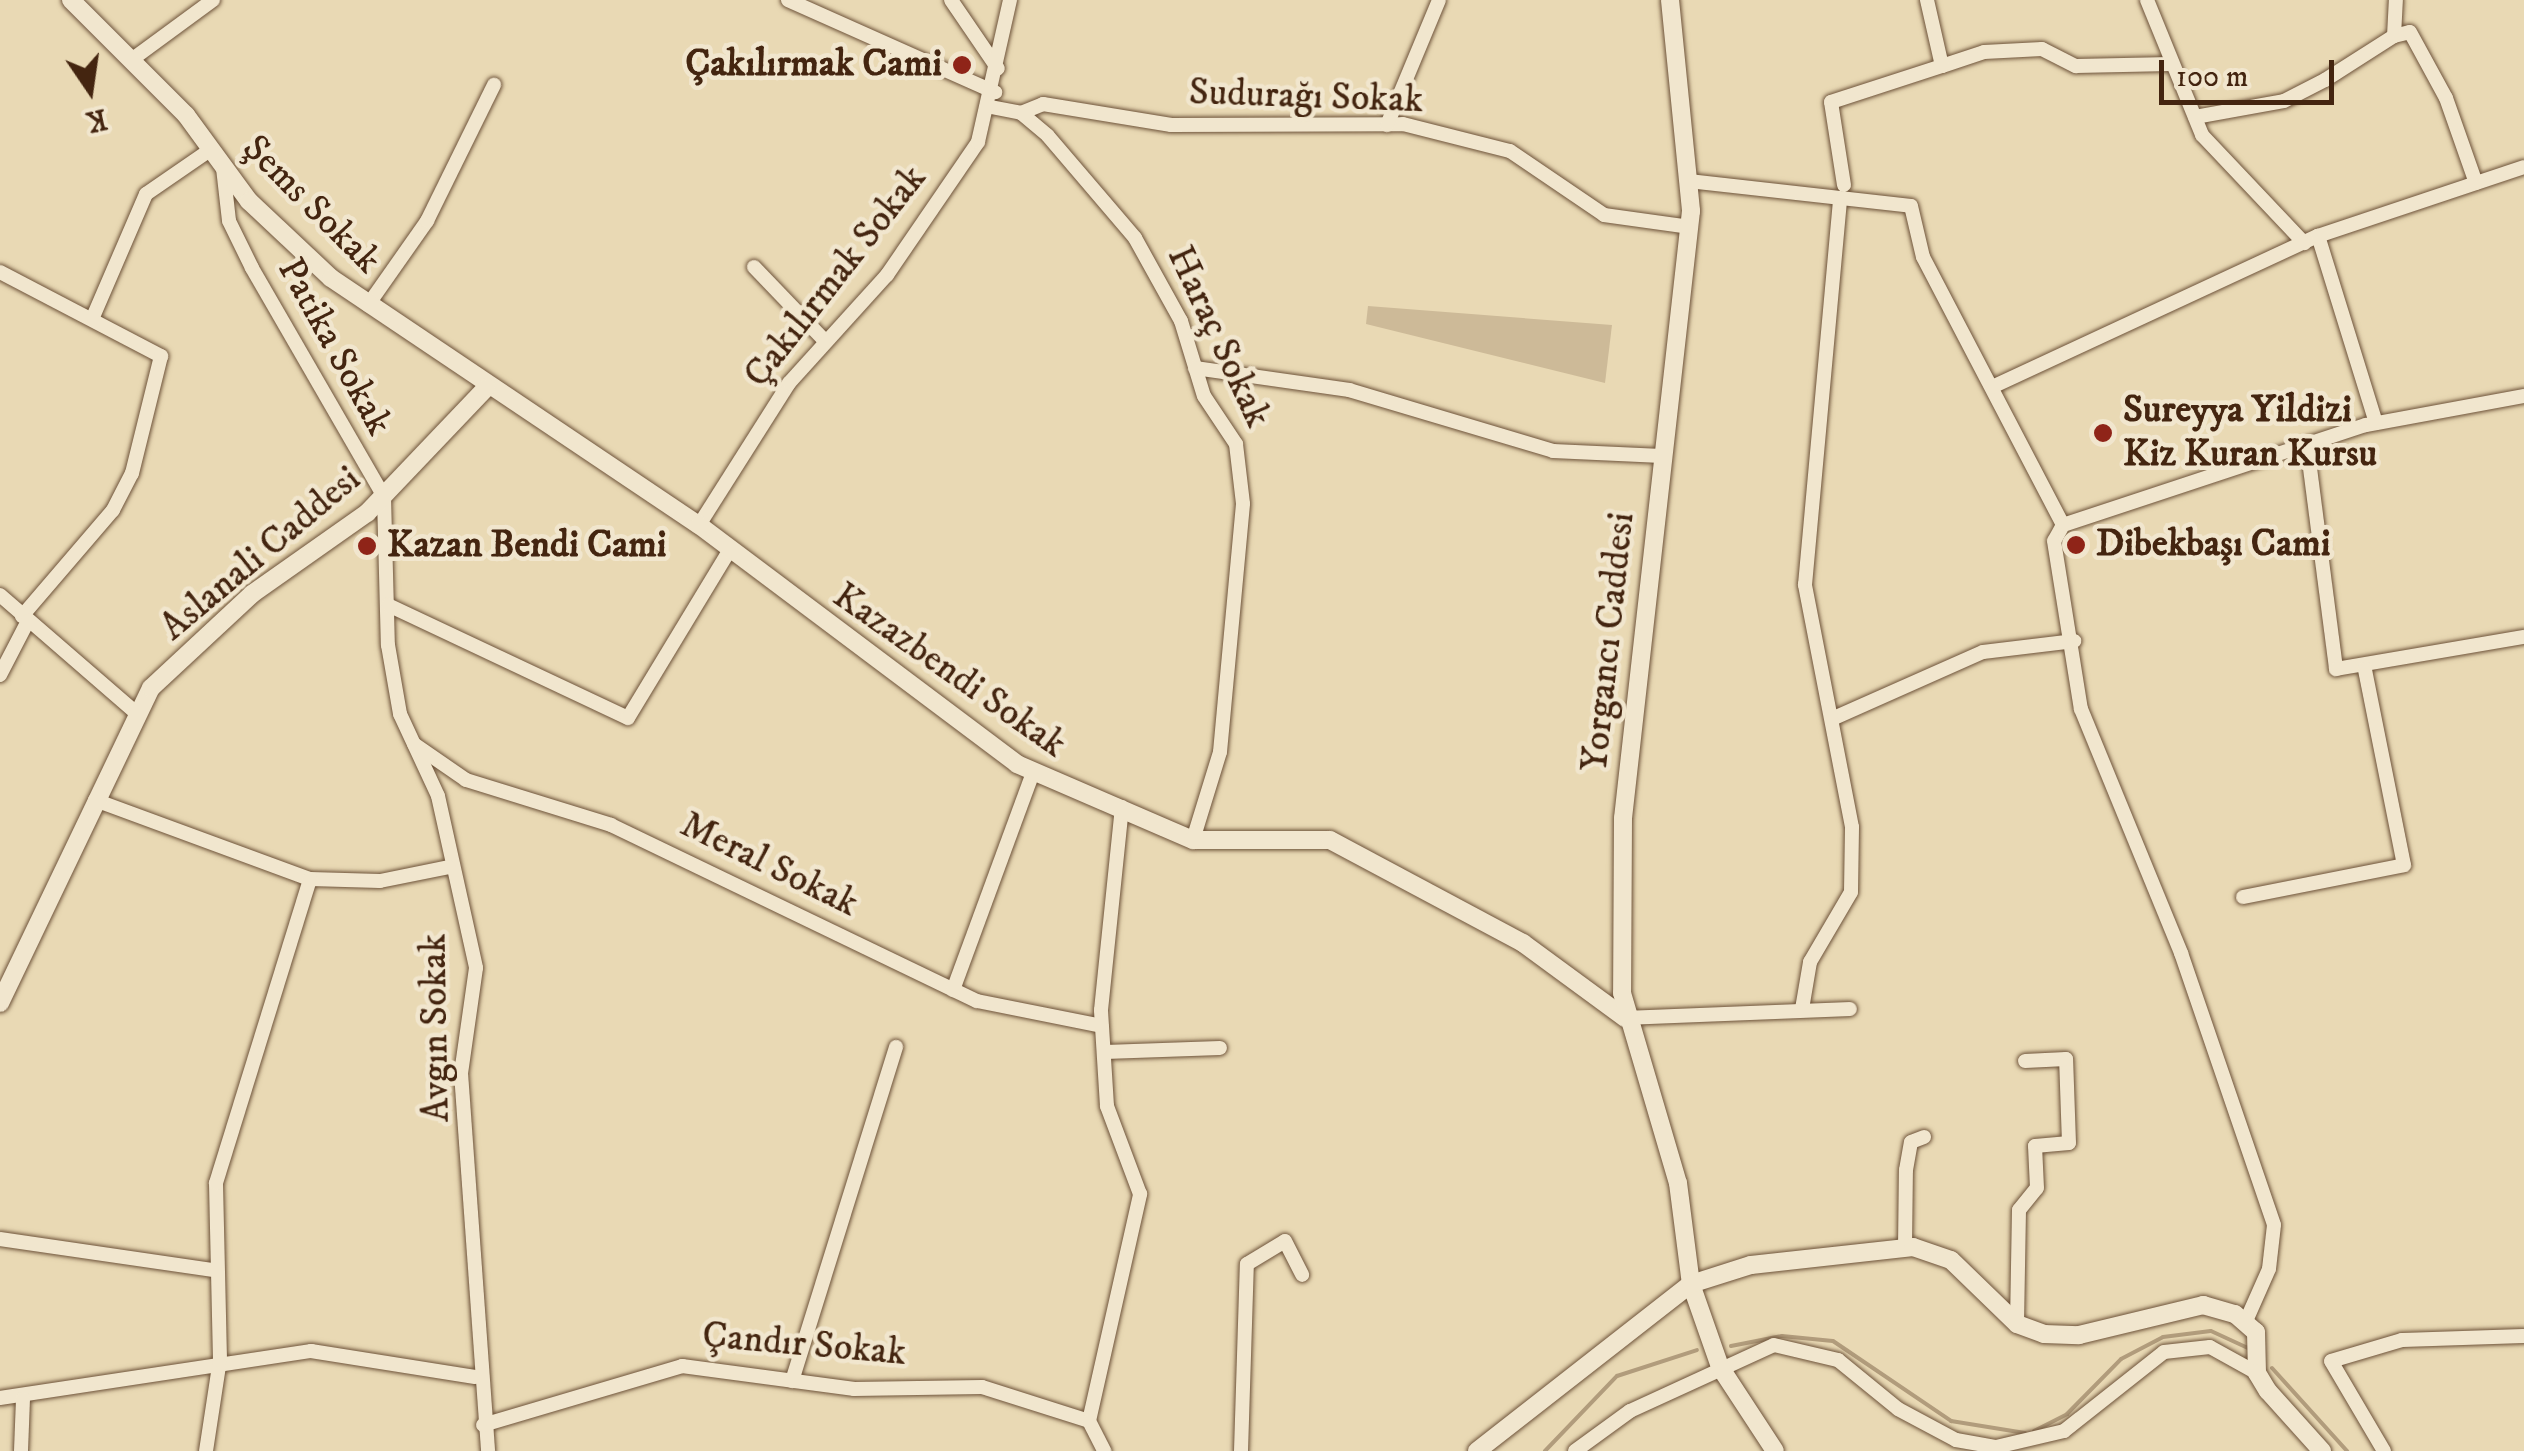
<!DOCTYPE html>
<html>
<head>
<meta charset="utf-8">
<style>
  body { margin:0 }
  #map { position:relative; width:2524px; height:1451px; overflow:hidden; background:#e9d9b4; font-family:"IM FELL DW Pica",serif }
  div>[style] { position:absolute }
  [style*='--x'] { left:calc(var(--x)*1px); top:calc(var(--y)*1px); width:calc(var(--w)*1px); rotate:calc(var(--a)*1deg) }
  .green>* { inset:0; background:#cdba98 }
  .stream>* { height:4px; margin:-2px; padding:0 2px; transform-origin:2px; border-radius:2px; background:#b19c7c }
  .roads { filter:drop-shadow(0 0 2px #6d5239) drop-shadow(0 0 2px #6d5239) }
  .minor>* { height:14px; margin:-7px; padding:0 7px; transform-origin:7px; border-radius:7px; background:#f1e6ce }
  .tertiary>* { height:18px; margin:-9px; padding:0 9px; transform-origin:9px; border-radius:9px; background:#f1e6ce }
  .dots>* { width:28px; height:28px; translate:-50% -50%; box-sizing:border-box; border:5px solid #f1e6ce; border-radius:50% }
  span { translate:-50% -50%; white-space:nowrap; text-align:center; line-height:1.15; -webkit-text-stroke:9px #f1e6ce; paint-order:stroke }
  .poi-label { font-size:38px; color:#442510; font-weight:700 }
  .right { translate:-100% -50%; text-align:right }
  .left { translate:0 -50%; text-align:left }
  .street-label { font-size:38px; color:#442510 }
  .north { position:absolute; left:40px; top:40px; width:100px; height:100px; -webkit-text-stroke:8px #f1e6ce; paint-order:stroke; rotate:167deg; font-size:28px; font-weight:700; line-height:40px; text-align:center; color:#442510 }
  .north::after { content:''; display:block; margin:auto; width:35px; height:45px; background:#442510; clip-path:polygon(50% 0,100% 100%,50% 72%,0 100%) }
  .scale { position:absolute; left:2159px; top:60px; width:175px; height:45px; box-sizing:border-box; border:5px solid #442510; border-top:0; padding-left:12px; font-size:30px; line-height:35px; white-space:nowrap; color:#442510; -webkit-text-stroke:8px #f1e6ce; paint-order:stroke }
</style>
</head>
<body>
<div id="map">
  <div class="green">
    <div style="clip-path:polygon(1368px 306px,1612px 325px,1605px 383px,1366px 324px)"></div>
  </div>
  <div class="stream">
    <div style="--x:1731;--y:1346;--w:52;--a:-11.1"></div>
    <div style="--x:1782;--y:1336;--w:51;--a:5.6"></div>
    <div style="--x:1833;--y:1341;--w:143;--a:34.1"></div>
    <div style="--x:1951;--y:1421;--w:75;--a:9.2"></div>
    <div style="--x:2272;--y:1368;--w:112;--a:47.9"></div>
    <div style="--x:2034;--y:1431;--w:37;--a:-27"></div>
    <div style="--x:2067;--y:1414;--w:77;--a:-45.5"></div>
    <div style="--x:2121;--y:1359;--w:47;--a:-27.6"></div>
    <div style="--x:2163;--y:1337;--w:48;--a:-7.1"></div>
    <div style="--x:2211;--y:1331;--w:43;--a:24.8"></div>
    <div style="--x:1545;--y:1451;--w:104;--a:-46.2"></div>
    <div style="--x:1617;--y:1376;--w:84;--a:-18"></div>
  </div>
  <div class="roads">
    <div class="minor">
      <div style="--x:788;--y:0;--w:227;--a:24"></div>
      <div style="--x:951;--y:0;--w:83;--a:55.7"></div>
      <div style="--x:2147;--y:0;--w:146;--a:67.8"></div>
      <div style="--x:2202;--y:135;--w:149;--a:46.6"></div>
      <div style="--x:2394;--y:36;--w:16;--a:-14"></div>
      <div style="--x:2410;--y:32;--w:75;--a:61.4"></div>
      <div style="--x:2446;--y:98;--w:90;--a:70.6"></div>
      <div style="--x:134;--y:58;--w:98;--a:-36.3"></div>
      <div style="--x:1942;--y:66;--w:44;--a:-18.4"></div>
      <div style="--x:1984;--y:52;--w:58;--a:-3"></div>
      <div style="--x:2042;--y:49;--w:38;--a:27"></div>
      <div style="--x:2076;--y:66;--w:95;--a:-1.2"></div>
      <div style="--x:991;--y:107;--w:31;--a:11"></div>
      <div style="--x:1021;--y:113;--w:35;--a:40"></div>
      <div style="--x:1048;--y:136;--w:134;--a:49.5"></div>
      <div style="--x:1135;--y:238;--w:95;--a:61"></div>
      <div style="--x:1181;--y:321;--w:78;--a:73"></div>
      <div style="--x:1204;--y:396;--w:58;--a:56.3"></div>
      <div style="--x:1236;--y:444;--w:60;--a:83.3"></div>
      <div style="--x:1243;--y:504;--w:249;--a:95.3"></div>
      <div style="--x:1220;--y:752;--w:92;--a:107.1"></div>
      <div style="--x:1021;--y:113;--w:24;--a:-22"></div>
      <div style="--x:1043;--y:104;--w:130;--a:9.3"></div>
      <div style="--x:1171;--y:125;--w:232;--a:-0.2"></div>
      <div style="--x:1403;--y:124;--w:110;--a:14.2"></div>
      <div style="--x:1510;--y:151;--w:114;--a:34.2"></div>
      <div style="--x:1604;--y:215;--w:87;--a:7.9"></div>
      <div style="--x:2195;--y:117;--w:90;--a:-10.2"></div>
      <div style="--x:2284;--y:101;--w:46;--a:-27.1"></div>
      <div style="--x:2325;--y:80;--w:82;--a:-32.5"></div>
      <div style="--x:2394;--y:36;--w:36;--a:-87"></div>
      <div style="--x:1387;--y:125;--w:135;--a:-67.4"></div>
      <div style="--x:223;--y:168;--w:53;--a:83.5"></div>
      <div style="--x:229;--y:221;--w:52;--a:63.9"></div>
      <div style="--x:252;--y:268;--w:264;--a:60"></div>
      <div style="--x:384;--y:497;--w:148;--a:88.5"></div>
      <div style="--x:388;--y:645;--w:70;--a:80.1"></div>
      <div style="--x:400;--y:714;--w:90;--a:65.1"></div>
      <div style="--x:438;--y:796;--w:176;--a:77.5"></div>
      <div style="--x:476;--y:968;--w:106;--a:98.1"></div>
      <div style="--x:461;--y:1073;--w:379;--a:85.9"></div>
      <div style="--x:1689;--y:181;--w:223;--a:6.4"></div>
      <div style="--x:1911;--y:206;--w:52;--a:76.8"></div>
      <div style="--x:1923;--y:257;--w:302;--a:62.4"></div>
      <div style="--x:2063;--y:525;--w:319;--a:-18.3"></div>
      <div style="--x:2366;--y:425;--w:161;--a:-10.4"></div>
      <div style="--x:1844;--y:185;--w:84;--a:-98.9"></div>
      <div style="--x:1831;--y:102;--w:117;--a:-18"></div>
      <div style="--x:1942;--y:66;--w:68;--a:-102.8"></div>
      <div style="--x:754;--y:267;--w:101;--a:46.2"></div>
      <div style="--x:0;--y:272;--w:182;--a:27.6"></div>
      <div style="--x:161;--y:356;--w:121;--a:103.9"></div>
      <div style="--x:132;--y:473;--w:42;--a:117.2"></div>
      <div style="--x:113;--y:510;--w:140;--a:130.6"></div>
      <div style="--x:368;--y:305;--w:103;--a:-54.9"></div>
      <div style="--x:427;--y:221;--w:152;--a:-63.8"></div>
      <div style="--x:93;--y:317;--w:134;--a:-66.7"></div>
      <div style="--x:146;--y:194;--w:78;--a:-34.5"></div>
      <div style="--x:1195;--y:368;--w:156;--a:8.1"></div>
      <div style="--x:1349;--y:390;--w:213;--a:16.6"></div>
      <div style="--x:1553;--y:451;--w:109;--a:2.6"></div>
      <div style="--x:1992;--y:387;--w:359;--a:-24.9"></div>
      <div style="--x:2376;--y:423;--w:196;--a:-107.2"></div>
      <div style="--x:2318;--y:236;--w:217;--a:-18.5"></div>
      <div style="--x:2307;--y:445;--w:226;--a:82.6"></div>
      <div style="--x:2336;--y:669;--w:191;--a:-9.7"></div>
      <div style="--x:699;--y:525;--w:168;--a:-57.6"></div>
      <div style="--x:789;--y:383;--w:146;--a:-47.8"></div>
      <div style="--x:887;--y:275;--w:161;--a:-55.6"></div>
      <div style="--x:978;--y:142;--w:146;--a:-77.3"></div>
      <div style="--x:2063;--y:525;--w:18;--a:119"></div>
      <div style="--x:2054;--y:541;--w:170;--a:80.9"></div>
      <div style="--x:2081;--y:709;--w:264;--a:67.7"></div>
      <div style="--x:2181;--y:953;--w:287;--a:71.1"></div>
      <div style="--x:2274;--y:1225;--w:44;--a:96.5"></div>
      <div style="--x:2269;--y:1269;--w:57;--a:113.9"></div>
      <div style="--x:0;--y:595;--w:177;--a:40.9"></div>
      <div style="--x:388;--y:605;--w:265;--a:25.2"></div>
      <div style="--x:628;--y:718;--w:195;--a:-58.8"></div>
      <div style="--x:0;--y:675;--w:61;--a:-62.6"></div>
      <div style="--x:1834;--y:718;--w:163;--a:-23.9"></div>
      <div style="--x:1983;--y:652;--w:92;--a:-6.9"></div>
      <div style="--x:414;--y:744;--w:63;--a:34.7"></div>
      <div style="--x:466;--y:780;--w:152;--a:17.2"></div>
      <div style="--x:611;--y:825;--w:406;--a:25.7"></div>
      <div style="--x:977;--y:1001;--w:127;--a:11.3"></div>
      <div style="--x:95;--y:800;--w:229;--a:20.2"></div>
      <div style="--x:310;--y:879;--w:70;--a:1.6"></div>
      <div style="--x:380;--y:881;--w:70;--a:-11.5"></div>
      <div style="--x:2243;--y:897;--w:164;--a:-11.2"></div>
      <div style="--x:2404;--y:865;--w:200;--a:-101.3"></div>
      <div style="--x:953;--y:990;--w:231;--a:-69.8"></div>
      <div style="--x:1802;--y:1009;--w:48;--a:-80.3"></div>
      <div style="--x:1810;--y:962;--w:81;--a:-59.6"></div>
      <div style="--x:1851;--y:892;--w:65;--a:-89.1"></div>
      <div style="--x:1852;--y:827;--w:247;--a:-101"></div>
      <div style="--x:1805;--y:585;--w:385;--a:-84.8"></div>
      <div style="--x:1625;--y:1018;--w:225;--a:-2.3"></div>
      <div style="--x:1105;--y:1052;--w:115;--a:-2"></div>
      <div style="--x:0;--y:1239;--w:214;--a:8.3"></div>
      <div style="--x:1905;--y:1247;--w:77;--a:-89.3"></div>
      <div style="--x:1906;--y:1170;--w:28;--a:-80"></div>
      <div style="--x:1911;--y:1142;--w:14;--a:-21"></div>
      <div style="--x:2017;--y:1324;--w:114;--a:-89"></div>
      <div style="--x:2019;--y:1210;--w:28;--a:-51"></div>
      <div style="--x:2037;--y:1188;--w:42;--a:-92.7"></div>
      <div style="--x:2035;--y:1146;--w:34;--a:-5"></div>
      <div style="--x:2069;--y:1143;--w:84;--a:-92"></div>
      <div style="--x:2066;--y:1059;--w:41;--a:177.2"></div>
      <div style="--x:792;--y:1381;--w:350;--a:-72.7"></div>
      <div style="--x:0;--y:1398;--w:315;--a:-8.6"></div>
      <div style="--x:311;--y:1351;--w:166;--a:9"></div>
      <div style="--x:1089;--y:1421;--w:233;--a:-77.3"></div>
      <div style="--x:1140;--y:1194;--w:94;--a:-110.6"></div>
      <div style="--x:1107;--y:1106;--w:96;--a:-93.6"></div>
      <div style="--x:1101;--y:1010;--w:204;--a:-84.1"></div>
      <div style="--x:483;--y:1425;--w:208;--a:-16.5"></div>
      <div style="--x:682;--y:1366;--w:174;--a:7.6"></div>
      <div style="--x:854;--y:1389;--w:128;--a:-0.9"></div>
      <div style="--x:982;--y:1387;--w:112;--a:17.6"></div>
      <div style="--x:1089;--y:1421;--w:34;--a:63"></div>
      <div style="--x:21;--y:1451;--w:52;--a:-87.8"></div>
      <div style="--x:206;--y:1451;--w:92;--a:-81.3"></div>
      <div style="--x:220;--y:1360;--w:177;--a:-91.3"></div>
      <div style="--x:216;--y:1183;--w:318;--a:-72.8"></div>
      <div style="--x:1241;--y:1451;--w:187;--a:-88.2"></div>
      <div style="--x:1247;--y:1264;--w:44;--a:-31.2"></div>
      <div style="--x:1285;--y:1241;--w:38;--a:63"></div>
      <div style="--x:1575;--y:1451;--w:68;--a:-36"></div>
      <div style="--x:1630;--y:1411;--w:158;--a:-24.6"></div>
      <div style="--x:1774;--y:1345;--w:66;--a:13.2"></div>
      <div style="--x:1838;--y:1360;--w:77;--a:39.2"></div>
      <div style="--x:1898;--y:1409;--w:66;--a:28.1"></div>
      <div style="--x:1956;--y:1440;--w:41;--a:9.9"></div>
      <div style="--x:1996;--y:1447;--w:70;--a:-13.2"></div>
      <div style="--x:2064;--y:1431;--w:127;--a:-38.3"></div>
      <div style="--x:2164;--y:1352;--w:46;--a:-6.2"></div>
      <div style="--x:2210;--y:1347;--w:54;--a:29"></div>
      <div style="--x:2384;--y:1451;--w:104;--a:-120.5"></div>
      <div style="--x:2331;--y:1361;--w:74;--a:-16.5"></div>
      <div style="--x:2402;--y:1340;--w:122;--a:-1.9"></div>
    </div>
    <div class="tertiary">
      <div style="--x:71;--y:0;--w:163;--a:45"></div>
      <div style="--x:186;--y:115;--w:107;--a:53.8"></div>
      <div style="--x:249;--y:201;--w:112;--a:43.2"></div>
      <div style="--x:331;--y:278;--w:443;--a:33.9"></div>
      <div style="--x:699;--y:525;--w:398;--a:36.9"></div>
      <div style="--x:1017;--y:764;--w:192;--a:23.4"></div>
      <div style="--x:1193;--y:840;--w:137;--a:0"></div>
      <div style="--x:1330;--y:840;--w:219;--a:28.1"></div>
      <div style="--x:1523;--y:943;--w:127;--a:36.3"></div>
      <div style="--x:1670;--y:0;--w:212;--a:84.3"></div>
      <div style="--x:1691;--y:211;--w:611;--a:96.39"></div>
      <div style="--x:1623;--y:818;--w:175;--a:90.3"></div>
      <div style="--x:1622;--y:993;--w:198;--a:73.6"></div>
      <div style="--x:1678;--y:1183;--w:102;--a:82.7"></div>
      <div style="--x:1691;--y:1284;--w:88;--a:70.7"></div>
      <div style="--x:1720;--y:1367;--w:100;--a:56.8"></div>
      <div style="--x:0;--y:1003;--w:349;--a:-64.4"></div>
      <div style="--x:151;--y:688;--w:138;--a:-42.9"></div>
      <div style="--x:252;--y:594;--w:141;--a:-35.2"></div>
      <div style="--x:367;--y:513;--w:173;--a:-46.4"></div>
      <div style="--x:1477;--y:1451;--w:271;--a:-38"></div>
      <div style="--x:1691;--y:1284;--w:63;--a:-17.6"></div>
      <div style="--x:1751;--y:1265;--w:163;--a:-6.3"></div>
      <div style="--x:1913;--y:1247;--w:40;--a:18.9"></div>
      <div style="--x:1951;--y:1260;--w:92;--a:44.1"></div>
      <div style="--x:2017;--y:1324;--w:29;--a:20"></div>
      <div style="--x:2044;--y:1334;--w:35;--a:2"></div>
      <div style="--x:2079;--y:1335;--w:128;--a:-13.6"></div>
      <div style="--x:2203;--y:1305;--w:33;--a:16"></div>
      <div style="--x:2235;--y:1314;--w:28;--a:41"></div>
      <div style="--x:2256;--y:1332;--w:41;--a:88.6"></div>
      <div style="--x:2257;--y:1373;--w:21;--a:59"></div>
      <div style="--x:2268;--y:1391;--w:81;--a:48"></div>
    </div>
  </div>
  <div class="dots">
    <div style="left:962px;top:65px;background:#8f2418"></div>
    <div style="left:2103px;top:433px;background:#8f2418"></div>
    <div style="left:2076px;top:545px;background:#8f2418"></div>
    <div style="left:367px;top:546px;background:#8f2418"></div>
  </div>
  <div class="poi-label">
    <span class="right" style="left:942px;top:65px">Çakılırmak Cami</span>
    <span class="left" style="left:2123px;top:433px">Sureyya Yildizi<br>Kiz Kuran Kursu</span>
    <span class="left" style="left:2096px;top:545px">Dibekbaşı Cami</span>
    <span class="left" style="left:387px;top:546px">Kazan Bendi Cami</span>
  </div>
  <div class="street-label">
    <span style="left:1306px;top:97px;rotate:2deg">Sudurağı Sokak</span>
    <span style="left:311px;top:205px;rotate:45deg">Şems Sokak</span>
    <span style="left:836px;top:277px;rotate:-52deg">Çakılırmak Sokak</span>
    <span style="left:1218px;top:337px;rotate:65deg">Haraç Sokak</span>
    <span style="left:334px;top:347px;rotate:61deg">Patika Sokak</span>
    <span style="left:261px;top:554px;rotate:-40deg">Aslanali Caddesi</span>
    <span style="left:1609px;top:642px;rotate:-84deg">Yorgancı Caddesi</span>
    <span style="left:949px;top:671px;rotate:35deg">Kazazbendi Sokak</span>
    <span style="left:769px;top:865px;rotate:26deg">Meral Sokak</span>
    <span style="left:436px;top:1028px;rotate:-91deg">Avgın Sokak</span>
    <span style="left:804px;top:1345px;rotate:5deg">Çandır Sokak</span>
  </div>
  <div class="north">K</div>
  <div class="scale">100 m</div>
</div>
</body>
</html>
